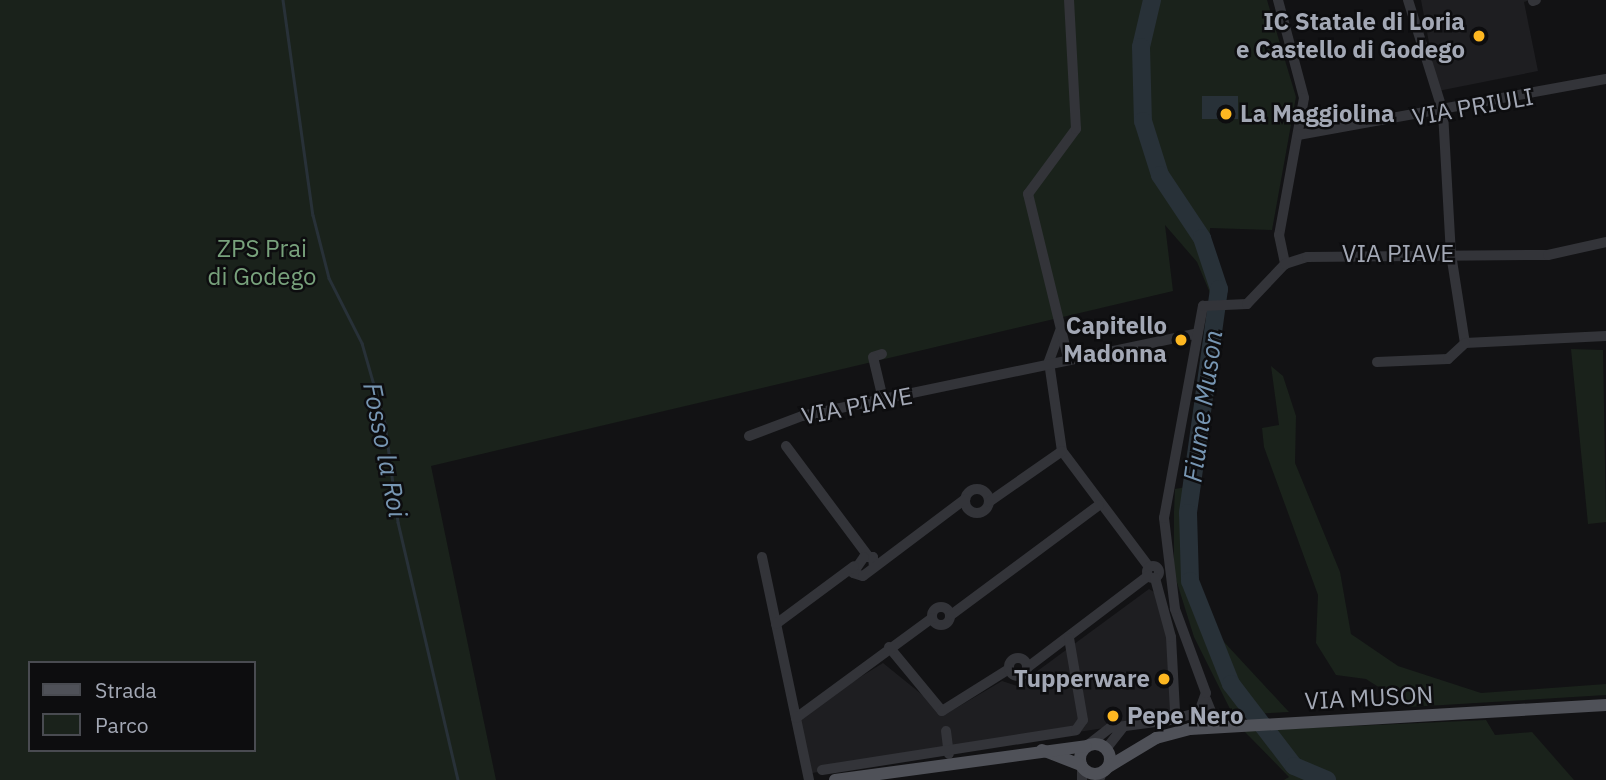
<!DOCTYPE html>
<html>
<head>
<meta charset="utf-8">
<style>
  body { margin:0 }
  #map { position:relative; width:1606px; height:780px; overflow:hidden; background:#121214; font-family:"IBM Plex Sans",sans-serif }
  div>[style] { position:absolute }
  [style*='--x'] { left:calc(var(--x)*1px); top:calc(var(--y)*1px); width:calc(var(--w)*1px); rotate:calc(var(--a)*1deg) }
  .built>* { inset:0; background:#1e1e21 }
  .green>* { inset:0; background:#1a221b }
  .water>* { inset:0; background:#283138; transform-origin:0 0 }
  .stream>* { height:2.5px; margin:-1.25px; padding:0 1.25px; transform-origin:1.25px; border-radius:1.25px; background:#283138 }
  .river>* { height:18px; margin:-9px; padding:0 9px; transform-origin:9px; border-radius:9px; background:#283138 }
  .minor>* { height:10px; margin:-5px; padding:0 5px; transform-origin:5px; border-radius:5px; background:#333439 }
  .minor>.ring { margin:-5px; padding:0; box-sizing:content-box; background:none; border:10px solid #333439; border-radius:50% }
  .major>* { height:12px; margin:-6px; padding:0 6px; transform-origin:6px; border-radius:6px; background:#4f5158 }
  .major>.ring { margin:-6px; padding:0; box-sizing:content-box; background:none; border:12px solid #4f5158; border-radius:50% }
  .dots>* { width:19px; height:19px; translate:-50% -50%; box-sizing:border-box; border:4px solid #0d0d0f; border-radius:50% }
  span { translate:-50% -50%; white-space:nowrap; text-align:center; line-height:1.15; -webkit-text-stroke:5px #0d0d0f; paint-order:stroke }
  .poi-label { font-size:24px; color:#a3a8b5; font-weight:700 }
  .right { translate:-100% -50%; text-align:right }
  .left { translate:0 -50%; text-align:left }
  .street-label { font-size:24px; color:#a3a8b5 }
  .park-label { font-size:24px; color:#78a27c }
  .water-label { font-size:26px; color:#7796b3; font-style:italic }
  .legend { position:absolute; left:28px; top:661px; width:228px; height:91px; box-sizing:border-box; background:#0d0d0f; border:2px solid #494b51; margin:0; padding:9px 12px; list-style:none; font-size:21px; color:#a3a8b5 }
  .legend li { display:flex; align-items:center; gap:14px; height:35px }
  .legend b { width:35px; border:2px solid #494b51 }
</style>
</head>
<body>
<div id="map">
  <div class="built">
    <div style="clip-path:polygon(1421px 0,1530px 0,1524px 2px,1538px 71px,1438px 91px)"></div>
    <div style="clip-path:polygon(1149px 589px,1159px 595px,1167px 630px,1173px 709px,1163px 719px,812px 773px,794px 718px,883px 663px,946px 714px,1002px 681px,1017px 686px)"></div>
  </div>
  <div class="green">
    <div style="clip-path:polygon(evenodd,0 0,1267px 0,1296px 97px,1272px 230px,1210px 228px,1209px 254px,1224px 296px,1210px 293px,1197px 262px,1165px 225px,1173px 291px,431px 466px,496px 780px,0 780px,0 0,30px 663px,254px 663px,254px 750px,30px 750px,30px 663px)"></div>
    <div style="clip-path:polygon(1571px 349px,1603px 350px,1606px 522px,1588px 524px)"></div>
    <div style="clip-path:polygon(1271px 366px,1283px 376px,1296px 416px,1295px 463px,1340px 572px,1351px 634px,1398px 666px,1481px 693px,1606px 684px,1606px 695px,1410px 707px,1366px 679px,1336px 675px,1316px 643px,1318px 595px,1264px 447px,1262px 428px,1279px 425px)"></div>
    <div style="clip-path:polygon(1192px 486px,1183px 526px,1212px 629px,1289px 712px,1233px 715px,1194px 637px,1174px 573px,1174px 512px,1175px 489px)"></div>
    <div style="clip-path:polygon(1486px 720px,1495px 735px,1532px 732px,1574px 780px,1284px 780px,1289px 777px,1244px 731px)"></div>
  </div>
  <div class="water">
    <div style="left:1202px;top:96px;width:36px;height:23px"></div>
  </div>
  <div class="stream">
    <div style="--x:283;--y:0;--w:217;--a:82.1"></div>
    <div style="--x:313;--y:215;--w:65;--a:75.7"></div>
    <div style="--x:329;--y:278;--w:73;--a:63.1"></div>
    <div style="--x:362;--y:343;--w:83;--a:74"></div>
    <div style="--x:385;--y:423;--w:100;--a:82.5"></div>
    <div style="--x:398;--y:522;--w:265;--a:76.9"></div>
  </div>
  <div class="river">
    <div style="--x:1152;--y:0;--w:48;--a:103.2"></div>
    <div style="--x:1141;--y:47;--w:74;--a:88.5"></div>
    <div style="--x:1143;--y:121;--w:57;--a:72.5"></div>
    <div style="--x:1160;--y:175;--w:76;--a:56.3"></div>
    <div style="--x:1202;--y:238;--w:54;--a:71.6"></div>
    <div style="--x:1219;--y:289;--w:226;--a:97.9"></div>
    <div style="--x:1188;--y:513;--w:68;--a:88.3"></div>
    <div style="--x:1190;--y:581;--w:111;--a:68.3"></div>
    <div style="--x:1231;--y:684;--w:103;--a:52.5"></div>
    <div style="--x:1294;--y:766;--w:36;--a:23"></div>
  </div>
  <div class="minor">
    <div style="--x:1278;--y:0;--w:101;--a:75.1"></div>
    <div style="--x:1304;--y:98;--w:139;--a:100.3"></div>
    <div style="--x:1279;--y:235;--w:30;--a:78"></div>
    <div style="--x:1408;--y:0;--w:117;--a:72.6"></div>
    <div style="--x:1443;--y:112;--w:142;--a:86.8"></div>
    <div style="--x:1451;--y:254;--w:90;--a:81.1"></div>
    <div style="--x:1465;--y:343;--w:141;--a:-2.8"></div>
    <div style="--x:1533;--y:1;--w:3;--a:-18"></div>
    <div style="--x:1298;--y:135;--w:313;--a:-10.3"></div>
    <div style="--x:1060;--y:331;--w:33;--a:110"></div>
    <div style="--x:1049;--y:362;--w:90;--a:81.7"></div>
    <div style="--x:1062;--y:451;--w:145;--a:53.1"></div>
    <div style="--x:882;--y:354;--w:9;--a:162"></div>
    <div style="--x:873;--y:357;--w:43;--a:76.6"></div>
    <div style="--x:1068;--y:358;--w:169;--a:-103.7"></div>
    <div style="--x:1028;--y:194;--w:81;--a:-53.6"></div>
    <div style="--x:1076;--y:129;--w:129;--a:-93.1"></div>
    <div style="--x:1377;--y:362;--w:71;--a:-2.4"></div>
    <div style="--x:1448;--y:359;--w:23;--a:-43"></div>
    <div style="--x:749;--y:436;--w:57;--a:-20.7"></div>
    <div style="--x:802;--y:416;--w:401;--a:-11.8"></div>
    <div style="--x:786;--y:446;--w:137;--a:53.3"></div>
    <div class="ring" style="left:965px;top:489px;width:14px;height:14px"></div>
    <div style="--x:989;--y:502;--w:89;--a:-34.9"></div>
    <div style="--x:762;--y:557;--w:228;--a:78.1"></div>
    <div class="ring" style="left:1147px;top:566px;width:2px;height:2px"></div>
    <div style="--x:874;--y:567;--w:10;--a:-96"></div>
    <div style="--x:873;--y:557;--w:9;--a:180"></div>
    <div style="--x:864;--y:557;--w:19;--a:125"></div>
    <div style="--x:853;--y:573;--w:10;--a:17"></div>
    <div style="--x:863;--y:576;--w:128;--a:-37"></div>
    <div class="ring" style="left:932px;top:607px;width:8px;height:8px"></div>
    <div style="--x:951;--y:615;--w:184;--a:-36.6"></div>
    <div style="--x:776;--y:624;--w:97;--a:-36.6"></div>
    <div style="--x:889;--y:647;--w:83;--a:50.4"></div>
    <div style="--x:942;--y:711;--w:79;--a:-32.1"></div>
    <div class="ring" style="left:1009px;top:658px;width:8px;height:8px"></div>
    <div style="--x:1028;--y:667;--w:151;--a:-37.2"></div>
    <div style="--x:1206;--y:699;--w:31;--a:68"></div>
    <div style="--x:796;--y:718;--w:169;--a:-36.3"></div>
    <div style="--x:1170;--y:720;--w:30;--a:-15"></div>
    <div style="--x:1199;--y:712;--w:20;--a:-70"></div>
    <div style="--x:1206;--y:693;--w:90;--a:-110.3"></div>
    <div style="--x:1175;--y:609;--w:92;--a:-96.9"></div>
    <div style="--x:1164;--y:518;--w:216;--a:-79.6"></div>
    <div style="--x:1203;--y:306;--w:44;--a:-2.6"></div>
    <div style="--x:1247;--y:304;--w:55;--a:-46.5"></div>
    <div style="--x:1285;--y:264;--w:23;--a:-18"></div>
    <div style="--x:1307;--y:257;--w:241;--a:-0.5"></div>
    <div style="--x:1548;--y:255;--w:59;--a:-12.6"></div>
    <div style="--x:946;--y:731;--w:23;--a:83"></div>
    <div style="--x:1088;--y:745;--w:28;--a:-38"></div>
    <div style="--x:1110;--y:728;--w:61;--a:-7.6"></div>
    <div style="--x:1170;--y:720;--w:10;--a:-61"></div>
    <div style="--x:1175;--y:711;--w:74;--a:-93.1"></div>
    <div style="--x:1171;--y:637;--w:61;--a:-105.2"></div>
    <div style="--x:1106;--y:749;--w:28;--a:-52"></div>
    <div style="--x:1082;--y:768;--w:12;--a:90"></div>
    <div style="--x:822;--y:770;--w:257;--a:-8.9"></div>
    <div style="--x:1076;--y:730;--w:12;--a:-55"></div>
    <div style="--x:1083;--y:720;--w:83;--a:-99.7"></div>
    <div style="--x:1099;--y:780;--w:8;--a:-67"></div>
  </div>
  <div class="major">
    <div class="ring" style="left:1080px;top:744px;width:18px;height:18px"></div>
    <div style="--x:1042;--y:750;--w:42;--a:21"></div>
    <div style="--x:1108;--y:767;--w:56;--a:-31.1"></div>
    <div style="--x:1156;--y:738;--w:35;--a:-15"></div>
    <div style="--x:1190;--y:729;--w:417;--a:-3.3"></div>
    <div style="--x:835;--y:780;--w:253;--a:-7.7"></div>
  </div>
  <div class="dots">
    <div style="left:1479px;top:36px;background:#fdb721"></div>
    <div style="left:1226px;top:114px;background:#fdb721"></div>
    <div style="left:1181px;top:340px;background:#fdb721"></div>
    <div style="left:1164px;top:679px;background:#fdb721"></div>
    <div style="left:1113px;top:716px;background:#fdb721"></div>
  </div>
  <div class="poi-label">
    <span class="right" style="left:1465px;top:36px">IC Statale di Loria<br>e Castello di Godego</span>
    <span class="left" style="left:1240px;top:114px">La Maggiolina</span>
    <span class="right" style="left:1167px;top:340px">Capitello<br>Madonna</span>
    <span class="right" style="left:1150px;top:679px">Tupperware</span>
    <span class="left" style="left:1127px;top:716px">Pepe Nero</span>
  </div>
  <div class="street-label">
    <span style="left:1473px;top:107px;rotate:-10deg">VIA PRIULI</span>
    <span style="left:1398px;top:254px">VIA PIAVE</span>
    <span style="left:857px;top:406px;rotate:-11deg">VIA PIAVE</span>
    <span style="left:1369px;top:698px;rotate:-3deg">VIA MUSON</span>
  </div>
  <div class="park-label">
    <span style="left:262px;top:263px">ZPS Prai<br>di Godego</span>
  </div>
  <div class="water-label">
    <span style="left:1203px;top:406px;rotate:-82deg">Fiume Muson</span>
    <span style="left:385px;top:450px;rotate:79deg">Fosso la Roi</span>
  </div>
  <ul class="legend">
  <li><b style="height:9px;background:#4f5158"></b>Strada</li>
  <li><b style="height:19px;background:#1a221b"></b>Parco</li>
  </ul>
</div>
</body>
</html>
